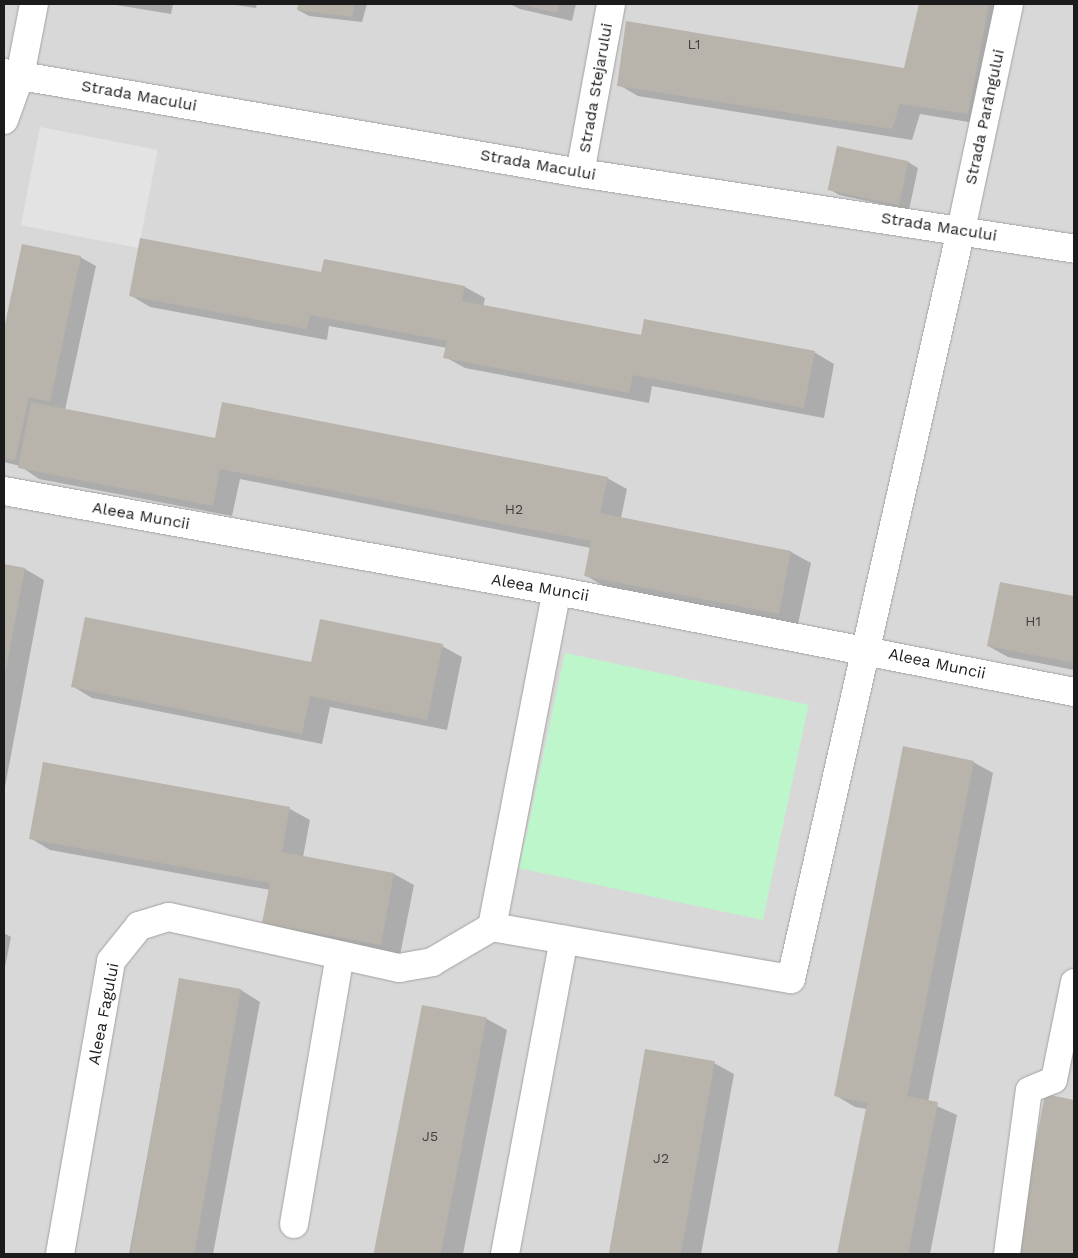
<!DOCTYPE html>
<html>
<head>
<meta charset="utf-8">
<style>
  body { margin:0 }
  #map { position:relative; width:1078px; height:1258px; overflow:hidden; background:#eceae1; font-family:"Work Sans",sans-serif }
  div>[style] { position:absolute }
  [style*='--x'] { left:calc(var(--x)*1px); top:calc(var(--y)*1px); width:calc(var(--w)*1px); rotate:calc(var(--a)*1deg) }
  .residential>* { inset:0; background:#d9d8d8; transform-origin:0 0 }
  .park>* { inset:0; background:#bef6cb; transform-origin:0 0 }
  .parking>* { inset:0; background:#e3e3e3; transform-origin:0 0 }
  .shadow>* { inset:0; background:#0003 }
  .building>* { inset:0; background:#b8b3ab; transform-origin:0 0 }
  .roads { filter:drop-shadow(0 0 1px #a2a2a2) drop-shadow(0 0 1px #a2a2a2) }
  .pedestrian>* { height:26px; margin:-13px; padding:0 13px; transform-origin:13px; border-radius:13px; background:#fff }
  .minor>* { height:28px; margin:-14px; padding:0 14px; transform-origin:14px; border-radius:14px; background:#fff }
  .tertiary>* { height:28px; margin:-14px; padding:0 14px; transform-origin:14px; border-radius:14px; background:#fff }
  span { translate:-50% -50%; white-space:nowrap; text-align:center; line-height:1.15; -webkit-text-stroke:4.5px #fff; paint-order:stroke }
  .number-label { font-size:14px; color:#42413f }
  .number-label span { -webkit-text-stroke-width:0 }
  .street-label { font-size:16px; color:#1b1b1b }
  .frame { position:absolute; inset:0; border:5px solid #1b1b1b; pointer-events:none }
</style>
</head>
<body>
<div id="map">
  <div class="residential">
    <div style="left:4px;top:4px;width:1070px;height:1250px"></div>
  </div>
  <div class="park">
    <div style="left:565px;top:653px;width:249px;height:220px;rotate:12deg"></div>
  </div>
  <div class="parking">
    <div style="left:40px;top:127px;width:120px;height:100px;rotate:11deg"></div>
  </div>
  <div class="shadow">
    <div style="clip-path:polygon(110px 4px,173px 4px,171px 14px)"></div>
    <div style="clip-path:polygon(228px 4px,257px 4px,256px 8px)"></div>
    <div style="clip-path:polygon(299px 4px,367px 4px,362px 22px,309px 16px,298px 10px)"></div>
    <div style="clip-path:polygon(510px 4px,576px 4px,572px 21px,520px 9px)"></div>
    <div style="clip-path:polygon(920px 4px,1011px 4px,987px 125px,920px 114px,912px 140px,638px 96px,619px 85px,905px 69px)"></div>
    <div style="clip-path:polygon(908px 162px,918px 168px,909px 210px,839px 195px,829px 189px)"></div>
    <div style="clip-path:polygon(23px 245px,80px 257px,96px 266px,65px 410px,216px 439px,607px 478px,627px 489px,621px 518px,791px 552px,811px 563px,798px 624px,605px 587px,585px 575px,591px 548px,240px 479px,232px 516px,39px 479px,20px 466px,4px 462px,4px 335px)"></div>
    <div style="clip-path:polygon(325px 260px,465px 287px,485px 298px,483px 307px,642px 336px,814px 352px,834px 364px,824px 418px,652px 386px,649px 403px,465px 368px,445px 357px,447px 348px,329px 326px,327px 340px,150px 307px,130px 295px,322px 274px)"></div>
    <div style="clip-path:polygon(4px 565px,25px 569px,44px 580px,4px 792px)"></div>
    <div style="clip-path:polygon(1001px 583px,1074px 597px,1074px 670px,1008px 657px,988px 646px)"></div>
    <div style="clip-path:polygon(442px 646px,462px 657px,447px 730px,330px 707px,322px 744px,92px 698px,72px 686px,312px 664px)"></div>
    <div style="clip-path:polygon(973px 762px,993px 773px,928px 1102px,957px 1115px,930px 1254px,838px 1254px,867px 1109px,855px 1107px,835px 1095px)"></div>
    <div style="clip-path:polygon(44px 763px,290px 809px,310px 820px,303px 857px,394px 874px,414px 885px,400px 955px,283px 934px,264px 922px,270px 890px,50px 850px,30px 838px)"></div>
    <div style="clip-path:polygon(4px 933px,11px 937px,4px 972px)"></div>
    <div style="clip-path:polygon(180px 979px,241px 990px,260px 1002px,213px 1254px,129px 1254px)"></div>
    <div style="clip-path:polygon(423px 1007px,487px 1019px,507px 1030px,463px 1254px,374px 1254px)"></div>
    <div style="clip-path:polygon(646px 1050px,714px 1063px,734px 1074px,701px 1254px,609px 1254px)"></div>
    <div style="clip-path:polygon(1046px 1096px,1074px 1101px,1074px 1254px,1016px 1254px)"></div>
  </div>
  <div class="building">
    <div style="clip-path:polygon(298px 4px,355px 4px,352px 17px,297px 10px)"></div>
    <div style="clip-path:polygon(519px 4px,559px 4px,557px 13px)"></div>
    <div style="clip-path:polygon(919px 4px,989px 4px,968px 114px,900px 104px,892px 129px,617px 86px,626px 21px,904px 68px)"></div>
    <div style="left:837px;top:146px;width:73px;height:45px;rotate:12deg"></div>
    <div style="clip-path:polygon(140px 238px,321px 272px,324px 259px,465px 286px,462px 301px,641px 335px,644px 319px,815px 351px,804px 408px,633px 375px,629px 393px,443px 358px,447px 341px,310px 315px,307px 329px,129px 296px)"></div>
    <div style="clip-path:polygon(22px 244px,81px 256px,50px 402px,29px 397px,15px 460px,4px 458px,4px 329px)"></div>
    <div style="clip-path:polygon(31px 402px,215px 438px,222px 402px,608px 477px,600px 513px,791px 551px,779px 614px,584px 576px,591px 541px,220px 469px,213px 506px,18px 468px)"></div>
    <div style="clip-path:polygon(4px 564px,25px 568px,5px 674px,4px 674px)"></div>
    <div style="clip-path:polygon(1000px 582px,1074px 596px,1074px 663px,987px 646px)"></div>
    <div style="clip-path:polygon(85px 617px,311px 662px,320px 619px,443px 644px,427px 720px,310px 696px,302px 734px,71px 687px)"></div>
    <div style="clip-path:polygon(903px 746px,974px 761px,907px 1096px,938px 1102px,908px 1254px,837px 1254px,867px 1103px,834px 1096px)"></div>
    <div style="clip-path:polygon(43px 762px,290px 807px,282px 852px,394px 873px,381px 945px,262px 923px,270px 883px,29px 839px)"></div>
    <div style="left:179px;top:978px;width:63px;height:281px;rotate:10deg"></div>
    <div style="left:422px;top:1005px;width:66px;height:254px;rotate:11deg"></div>
    <div style="left:645px;top:1049px;width:71px;height:208px;rotate:10deg"></div>
    <div style="clip-path:polygon(1045px 1094px,1074px 1100px,1074px 1254px,1015px 1254px)"></div>
  </div>
  <div class="roads">
    <div class="pedestrian">
      <div style="--x:1007;--y:1254;--w:165;--a:-82.4"></div>
      <div style="--x:1029;--y:1090;--w:27;--a:-22"></div>
      <div style="--x:1054;--y:1080;--w:100;--a:-78.5"></div>
    </div>
    <div class="minor">
      <div style="--x:4;--y:120;--w:47;--a:-70"></div>
      <div style="--x:20;--y:76;--w:73;--a:-79"></div>
      <div style="--x:580;--y:173;--w:172;--a:-79.6"></div>
      <div style="--x:4;--y:491;--w:562;--a:10.25"></div>
      <div style="--x:557;--y:591;--w:527;--a:11.05"></div>
      <div style="--x:492;--y:927;--w:303;--a:9.9"></div>
      <div style="--x:791;--y:979;--w:768;--a:-77.21"></div>
      <div style="--x:961;--y:230;--w:231;--a:-78"></div>
      <div style="--x:294;--y:1224;--w:272;--a:-80.3"></div>
      <div style="--x:60;--y:1254;--w:297;--a:-80.1"></div>
      <div style="--x:111;--y:961;--w:45;--a:-51.3"></div>
      <div style="--x:139;--y:926;--w:31;--a:-17"></div>
      <div style="--x:169;--y:917;--w:236;--a:12.5"></div>
      <div style="--x:399;--y:968;--w:34;--a:-10"></div>
      <div style="--x:432;--y:962;--w:69;--a:-30.3"></div>
      <div style="--x:492;--y:927;--w:342;--a:-79.1"></div>
      <div style="--x:505;--y:1254;--w:320;--a:-79.4"></div>
    </div>
    <div class="tertiary">
      <div style="--x:4;--y:73;--w:585;--a:9.85"></div>
      <div style="--x:580;--y:173;--w:500;--a:8.7"></div>
    </div>
  </div>
  <div class="number-label">
    <span style="left:694px;top:44px">L1</span>
    <span style="left:514px;top:509px">H2</span>
    <span style="left:1033px;top:621px">H1</span>
    <span style="left:430px;top:1136px">J5</span>
    <span style="left:661px;top:1158px">J2</span>
  </div>
  <div class="street-label">
    <span style="left:596px;top:88px;rotate:-80deg">Strada Stejarului</span>
    <span style="left:139px;top:96px;rotate:10deg">Strada Macului</span>
    <span style="left:985px;top:117px;rotate:-78deg">Strada Parângului</span>
    <span style="left:538px;top:165px;rotate:10deg">Strada Macului</span>
    <span style="left:939px;top:227px;rotate:9deg">Strada Macului</span>
    <span style="left:141px;top:516px;rotate:10deg">Aleea Muncii</span>
    <span style="left:540px;top:588px;rotate:10deg">Aleea Muncii</span>
    <span style="left:937px;top:664px;rotate:12deg">Aleea Muncii</span>
    <span style="left:104px;top:1014px;rotate:-79deg">Aleea Fagului</span>
  </div>
  <div class="frame"></div>
</div>
</body>
</html>
